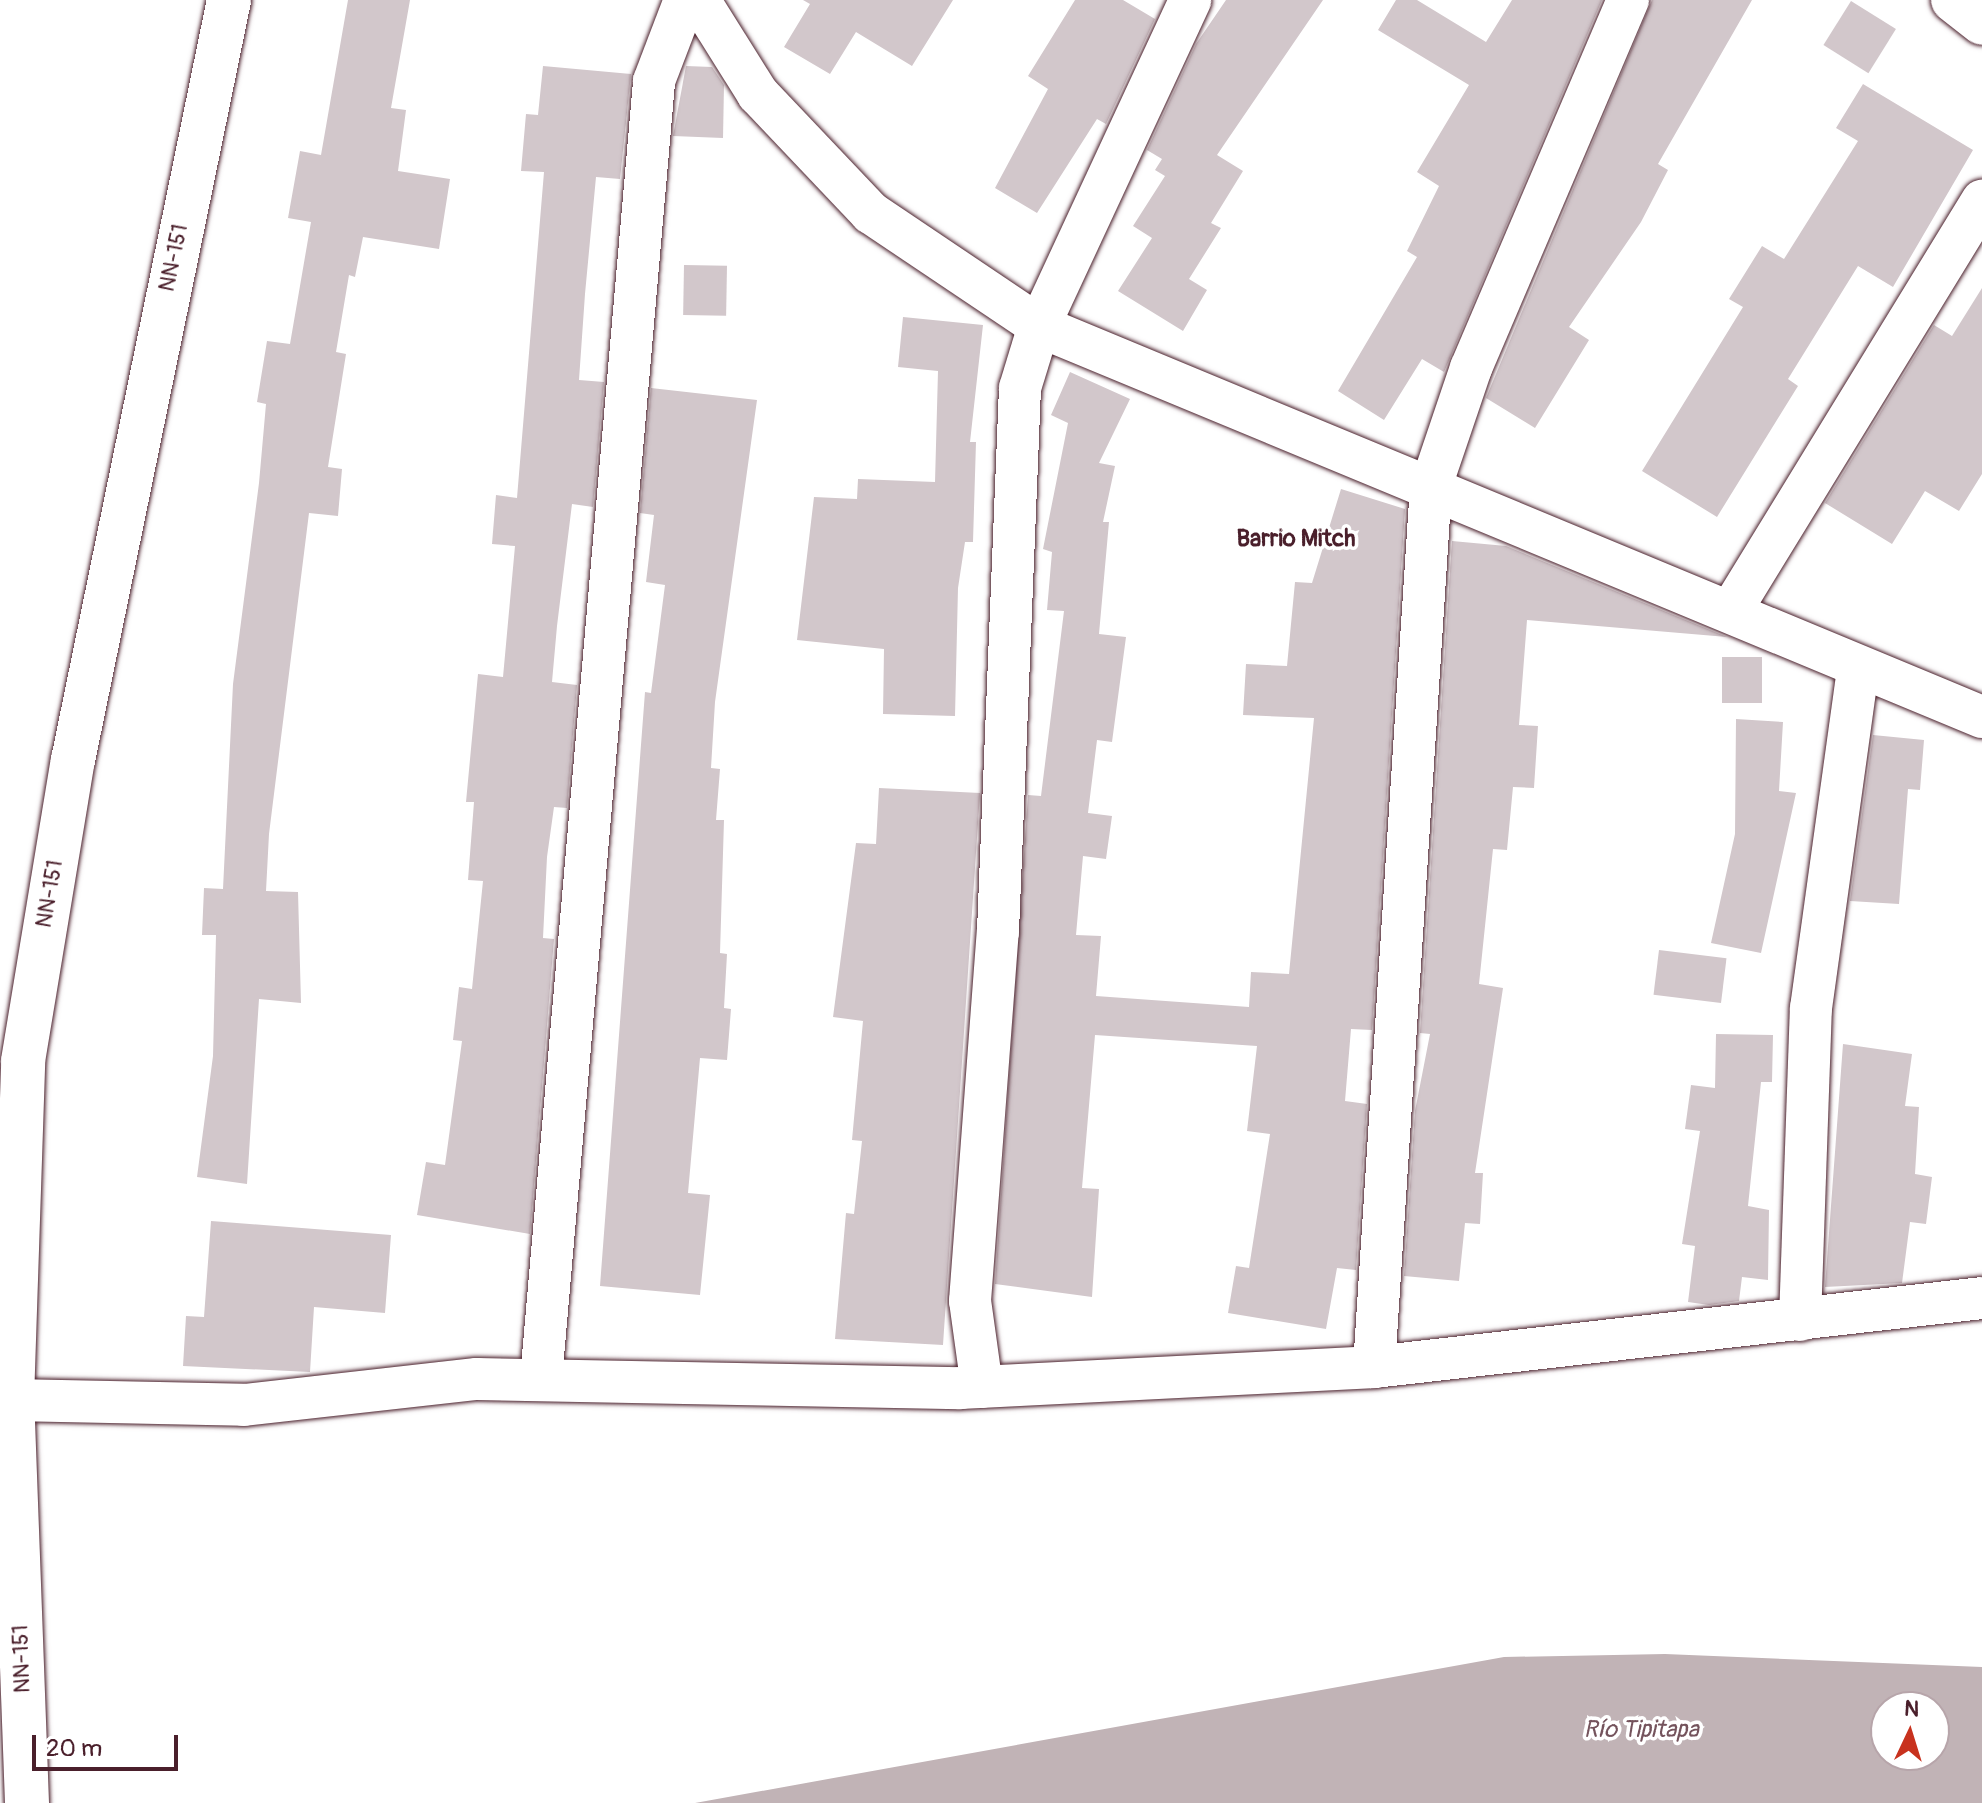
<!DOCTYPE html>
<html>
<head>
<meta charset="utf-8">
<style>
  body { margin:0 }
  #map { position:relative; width:1982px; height:1803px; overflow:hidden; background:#fff; font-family:Pangolin,sans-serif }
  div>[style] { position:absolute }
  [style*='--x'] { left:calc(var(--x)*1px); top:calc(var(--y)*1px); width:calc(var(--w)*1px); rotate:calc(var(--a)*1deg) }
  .water>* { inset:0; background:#c1b3b6 }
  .building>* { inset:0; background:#d2c7cb; transform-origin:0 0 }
  .roads { filter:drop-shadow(0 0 2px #4a1f2b) drop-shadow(0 0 2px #4a1f2b) }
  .street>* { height:42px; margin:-21px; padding:0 21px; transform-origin:21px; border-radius:21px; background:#fff }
  .secondary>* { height:44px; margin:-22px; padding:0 22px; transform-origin:22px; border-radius:22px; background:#fff }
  span { translate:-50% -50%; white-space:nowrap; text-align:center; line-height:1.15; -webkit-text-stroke:7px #fff; paint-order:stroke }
  .street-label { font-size:22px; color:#4a1f2b }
  .neighbourhood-label { font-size:24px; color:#4a1f2b; font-weight:700 }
  .water-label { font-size:24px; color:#74535c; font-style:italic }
  .north { position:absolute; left:1870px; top:1691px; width:80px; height:80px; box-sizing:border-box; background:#fff; border:2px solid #b7a5aa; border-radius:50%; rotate:4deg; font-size:22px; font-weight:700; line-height:32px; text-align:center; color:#4a1f2b }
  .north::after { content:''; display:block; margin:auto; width:28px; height:36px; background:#c8321e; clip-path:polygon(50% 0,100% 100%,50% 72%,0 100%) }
  .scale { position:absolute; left:32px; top:1735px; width:146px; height:36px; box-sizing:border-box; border:4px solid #4a1f2b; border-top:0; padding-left:10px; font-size:24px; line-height:28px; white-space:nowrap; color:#4a1f2b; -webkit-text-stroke:6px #fff; paint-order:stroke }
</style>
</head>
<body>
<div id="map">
  <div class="water">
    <div style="clip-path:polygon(evenodd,1665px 1654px,1982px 1667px,1982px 1803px,695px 1803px,1504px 1657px,1665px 1654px,1886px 1707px,1934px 1707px,1934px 1755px,1886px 1755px,1886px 1707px)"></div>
  </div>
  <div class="building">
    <div style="clip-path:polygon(348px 0,410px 0,391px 108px,406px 110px,398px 171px,450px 179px,439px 249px,363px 237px,355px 277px,349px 275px,336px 352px,346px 354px,328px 467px,342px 469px,338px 516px,309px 513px,269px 834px,266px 891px,298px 892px,301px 1003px,259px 999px,247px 1184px,197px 1177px,213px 1056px,216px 935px,202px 935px,204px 888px,223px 889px,233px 684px,259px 483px,266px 404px,257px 402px,267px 341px,290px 344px,311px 222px,288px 218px,300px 151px,321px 155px)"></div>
    <div style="clip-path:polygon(803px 0,953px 0,912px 66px,856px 32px,830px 74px,784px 47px,810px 4px)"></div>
    <div style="clip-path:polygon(1075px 0,1123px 0,1155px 19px,1106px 124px,1097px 119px,1037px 213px,995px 188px,1048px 89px,1028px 76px)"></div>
    <div style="clip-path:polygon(1226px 0,1323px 0,1217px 155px,1243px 171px,1211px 223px,1221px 228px,1189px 279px,1207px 290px,1183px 331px,1118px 291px,1152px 238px,1133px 226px,1165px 176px,1155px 170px,1162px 159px,1147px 150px,1196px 44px)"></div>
    <div style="clip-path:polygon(1396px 0,1417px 0,1486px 42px,1512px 0,1602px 0,1444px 372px,1422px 359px,1384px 420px,1338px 391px,1417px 257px,1407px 251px,1439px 186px,1417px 172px,1469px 85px,1378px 30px)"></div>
    <div style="clip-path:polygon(1652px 0,1752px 0,1658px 164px,1668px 170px,1641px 222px,1569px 327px,1589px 340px,1535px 428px,1486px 398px)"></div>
    <div style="left:1851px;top:1px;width:53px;height:52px;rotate:32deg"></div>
    <div style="clip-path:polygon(543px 66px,631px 74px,620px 179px,596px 177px,585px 294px,579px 380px,604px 382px,593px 507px,572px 504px,557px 626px,552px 682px,577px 685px,567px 808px,554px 807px,547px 857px,543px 938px,554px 939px,530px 1234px,417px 1215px,426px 1162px,445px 1165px,462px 1041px,453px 1040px,459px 987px,472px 989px,483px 881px,468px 880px,474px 802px,466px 802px,478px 674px,503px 677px,515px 546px,492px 544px,496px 495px,517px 498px,544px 172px,521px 171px,526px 114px,538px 115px)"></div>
    <div style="clip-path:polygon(686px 66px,712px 67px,724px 85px,723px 138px,673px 136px)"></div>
    <div style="clip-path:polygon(1863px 84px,1973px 150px,1893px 287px,1858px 266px,1788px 379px,1798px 386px,1717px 517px,1642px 471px,1743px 307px,1729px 299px,1762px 246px,1784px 259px,1858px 141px,1836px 128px)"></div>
    <div style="left:684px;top:265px;width:43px;height:50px;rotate:1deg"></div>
    <div style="clip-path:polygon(1982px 288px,1982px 474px,1959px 511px,1925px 491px,1892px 544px,1825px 503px,1934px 325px,1952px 336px)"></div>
    <div style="clip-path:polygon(903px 317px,983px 325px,970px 442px,976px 442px,973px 542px,965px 542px,958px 588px,955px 716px,883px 714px,884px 649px,797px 640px,814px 497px,857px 499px,858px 479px,935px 482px,938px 371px,898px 367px)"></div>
    <div style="clip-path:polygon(1070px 372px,1130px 399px,1099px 463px,1115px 466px,1103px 522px,1109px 522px,1099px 634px,1126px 637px,1112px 742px,1097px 740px,1088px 813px,1112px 816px,1106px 859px,1083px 856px,1076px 935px,1101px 936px,1096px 996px,1249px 1007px,1251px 972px,1289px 974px,1314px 718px,1243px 715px,1246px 664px,1287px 666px,1295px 582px,1312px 583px,1341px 489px,1405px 509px,1372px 1030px,1351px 1029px,1345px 1101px,1367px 1104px,1356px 1270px,1337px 1268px,1326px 1329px,1228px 1313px,1236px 1266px,1249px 1268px,1270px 1134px,1247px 1131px,1257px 1046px,1095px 1035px,1082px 1188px,1099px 1189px,1092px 1297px,995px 1284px,1028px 795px,1041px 796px,1064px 611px,1047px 610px,1052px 552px,1043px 549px,1068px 423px,1051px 415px)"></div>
    <div style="clip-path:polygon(651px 388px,757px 400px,715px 702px,711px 768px,720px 769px,716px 820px,724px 820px,720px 953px,727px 954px,724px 1008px,731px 1009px,727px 1060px,700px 1058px,688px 1193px,710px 1195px,700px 1295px,600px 1286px,645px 692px,651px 693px,665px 585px,646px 582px,654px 515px,640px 513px)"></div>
    <div style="clip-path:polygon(1452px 541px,1506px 546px,1727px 637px,1527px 620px,1519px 725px,1538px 726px,1534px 788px,1513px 787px,1507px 850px,1493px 849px,1479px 984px,1503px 988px,1475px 1173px,1483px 1173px,1480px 1224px,1465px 1223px,1459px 1281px,1404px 1276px,1415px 1111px,1430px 1034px,1420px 1033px)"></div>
    <div style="left:1722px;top:657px;width:40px;height:46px"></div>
    <div style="clip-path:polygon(1736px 719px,1783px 722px,1779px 791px,1796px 793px,1761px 953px,1711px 943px,1735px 834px)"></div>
    <div style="clip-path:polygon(1873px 735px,1924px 740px,1920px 790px,1908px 789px,1899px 904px,1850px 901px)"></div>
    <div style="clip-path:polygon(879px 788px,980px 793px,943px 1345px,835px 1339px,846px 1213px,854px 1214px,862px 1141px,852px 1140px,863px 1021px,833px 1017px,856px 843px,876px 844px)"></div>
    <div style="left:1659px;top:950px;width:68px;height:45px;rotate:7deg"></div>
    <div style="clip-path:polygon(1716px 1034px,1773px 1035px,1772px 1082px,1761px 1082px,1748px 1206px,1769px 1210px,1768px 1280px,1742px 1277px,1739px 1301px,1709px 1305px,1688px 1302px,1695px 1246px,1682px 1244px,1700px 1131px,1685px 1129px,1691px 1085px,1715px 1088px)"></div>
    <div style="clip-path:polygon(1843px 1044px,1912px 1054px,1905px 1106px,1919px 1107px,1915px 1174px,1932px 1177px,1926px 1224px,1910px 1222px,1902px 1283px,1825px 1287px)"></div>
    <div style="clip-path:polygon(211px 1221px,391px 1235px,385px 1313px,314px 1307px,310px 1372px,183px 1366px,186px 1316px,204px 1317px)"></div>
  </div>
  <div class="roads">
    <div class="street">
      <div style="--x:699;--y:0;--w:111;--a:57.9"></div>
      <div style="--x:758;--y:94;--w:164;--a:46.5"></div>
      <div style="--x:871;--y:213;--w:202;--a:33.9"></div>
      <div style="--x:1039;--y:326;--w:1021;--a:22.52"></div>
      <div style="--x:1732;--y:609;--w:479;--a:-58.5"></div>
      <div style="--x:1800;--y:1320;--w:312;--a:-88"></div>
      <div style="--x:1811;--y:1008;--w:341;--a:-82.1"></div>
      <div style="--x:1374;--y:1367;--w:883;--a:-86.3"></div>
      <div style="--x:1431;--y:486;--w:125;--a:-71.3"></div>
      <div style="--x:1471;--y:368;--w:400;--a:-66.9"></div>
      <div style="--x:541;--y:1379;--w:1303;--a:-85.02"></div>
      <div style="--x:654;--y:81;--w:87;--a:-69.1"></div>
      <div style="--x:982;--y:1387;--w:87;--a:-97.9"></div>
      <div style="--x:970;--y:1301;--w:371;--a:-85.7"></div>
      <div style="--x:998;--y:931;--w:543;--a:-87.68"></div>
      <div style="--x:1020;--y:388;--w:65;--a:-73"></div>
      <div style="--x:1039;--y:326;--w:359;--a:-65.1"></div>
      <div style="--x:12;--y:1400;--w:232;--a:1.2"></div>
      <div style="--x:244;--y:1405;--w:234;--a:-6.4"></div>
      <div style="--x:477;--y:1379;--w:484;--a:1.1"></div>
      <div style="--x:961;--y:1388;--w:414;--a:-2.9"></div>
      <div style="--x:1374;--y:1367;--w:612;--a:-6.47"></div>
    </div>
    <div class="secondary">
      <div style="--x:1953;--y:0;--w:37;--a:38"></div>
      <div style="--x:27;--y:1803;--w:403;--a:-92.1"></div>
      <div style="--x:12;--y:1400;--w:339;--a:-88.1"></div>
      <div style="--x:23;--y:1061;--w:305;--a:-80.6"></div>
      <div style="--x:73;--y:760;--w:776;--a:-78.4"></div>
    </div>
  </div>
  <div class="street-label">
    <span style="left:174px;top:258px;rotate:-78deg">NN-151</span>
    <span style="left:50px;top:894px;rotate:-80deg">NN-151</span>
    <span style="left:22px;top:1659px;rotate:-92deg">NN-151</span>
  </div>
  <div class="neighbourhood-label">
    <span style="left:1296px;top:539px">Barrio Mitch</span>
  </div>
  <div class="water-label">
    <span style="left:1641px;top:1730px">Río Tipitapa</span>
  </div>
  <div class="north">N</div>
  <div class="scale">20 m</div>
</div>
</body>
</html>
